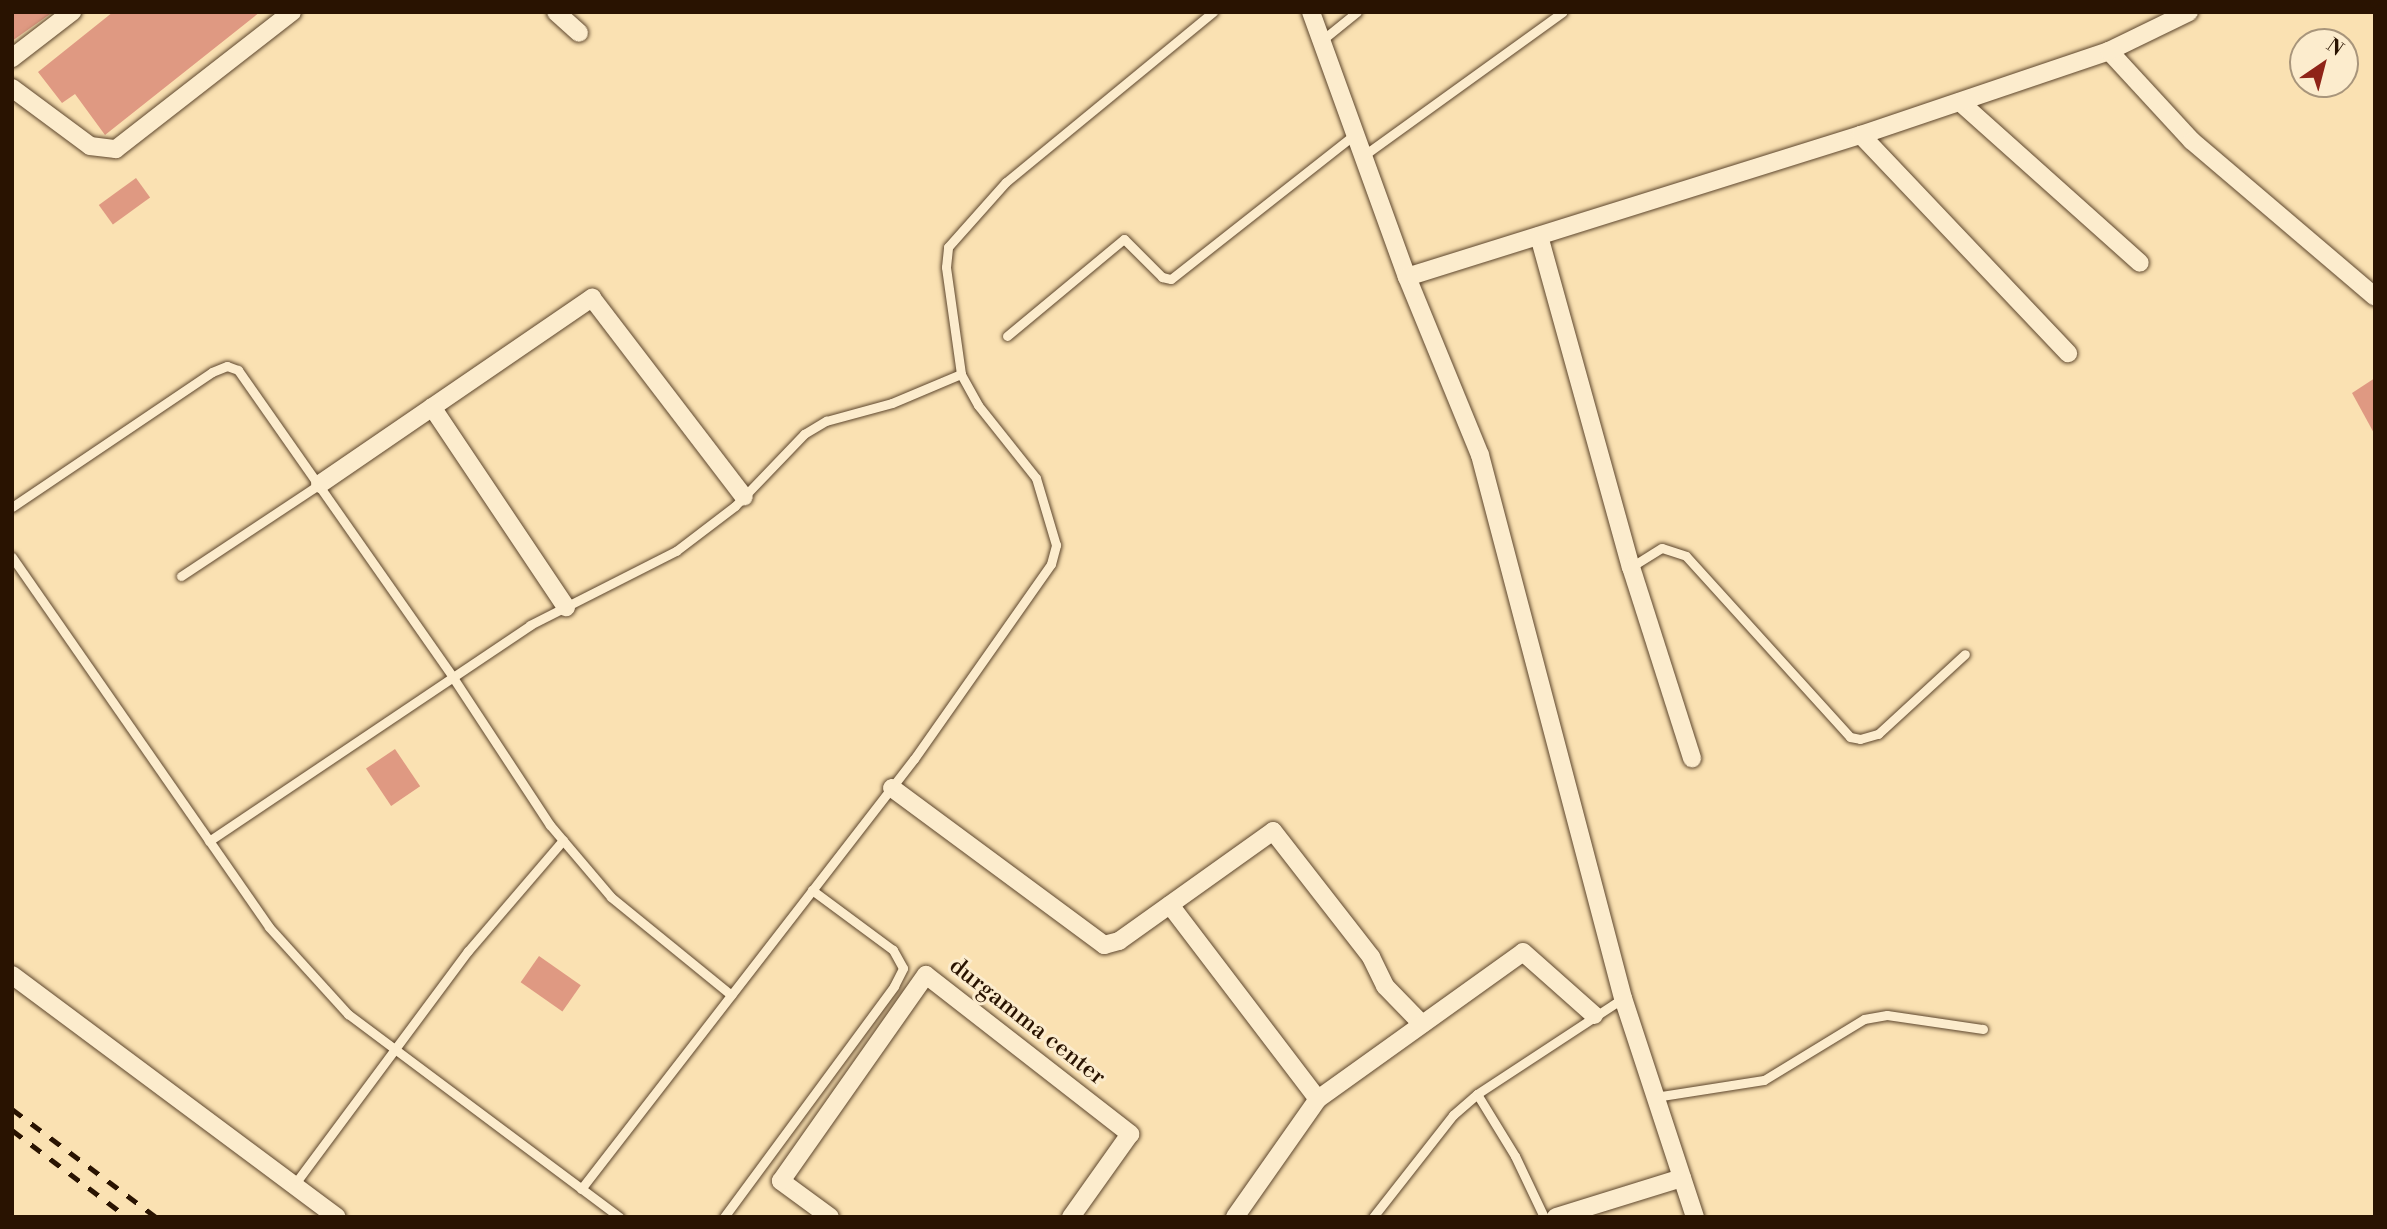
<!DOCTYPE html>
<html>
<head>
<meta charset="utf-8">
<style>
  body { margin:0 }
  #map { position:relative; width:2387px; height:1229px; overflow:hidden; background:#fae1b2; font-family:"Libre Bodoni",serif }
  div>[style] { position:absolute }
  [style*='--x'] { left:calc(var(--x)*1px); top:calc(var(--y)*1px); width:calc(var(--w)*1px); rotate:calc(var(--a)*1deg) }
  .building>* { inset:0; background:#df9982; transform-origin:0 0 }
  .roads { filter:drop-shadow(0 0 2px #5d462d) drop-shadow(0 0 2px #5d462d) }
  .service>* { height:9px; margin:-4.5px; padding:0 4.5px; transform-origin:4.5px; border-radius:4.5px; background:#fceccd }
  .minor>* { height:18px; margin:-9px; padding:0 9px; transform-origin:9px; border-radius:9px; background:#fceccd }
  .rail>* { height:5px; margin-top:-2.5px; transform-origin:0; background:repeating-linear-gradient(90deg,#291301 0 12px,transparent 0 24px) }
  span { translate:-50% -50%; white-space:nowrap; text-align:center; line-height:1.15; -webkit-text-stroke:6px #fceccd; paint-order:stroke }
  .street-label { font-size:24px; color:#291301 }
  .frame { position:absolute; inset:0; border:14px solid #291301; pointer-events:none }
  .north { position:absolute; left:2289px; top:28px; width:70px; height:70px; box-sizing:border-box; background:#fceccd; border:2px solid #a8957b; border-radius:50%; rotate:35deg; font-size:19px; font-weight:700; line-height:28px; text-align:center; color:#291301 }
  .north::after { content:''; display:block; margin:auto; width:24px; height:32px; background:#8f2418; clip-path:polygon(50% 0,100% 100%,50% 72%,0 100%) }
</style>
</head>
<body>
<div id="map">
  <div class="building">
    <div style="clip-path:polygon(12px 12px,53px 12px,12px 41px)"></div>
    <div style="clip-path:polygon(113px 12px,260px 12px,105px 135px,75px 94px,62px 103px,38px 72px)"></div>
    <div style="left:136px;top:178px;width:24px;height:46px;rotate:54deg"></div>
    <div style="clip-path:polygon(2375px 378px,2375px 435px,2352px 393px)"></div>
    <div style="left:395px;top:749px;width:45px;height:35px;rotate:56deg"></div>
    <div style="left:539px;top:956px;width:51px;height:32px;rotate:35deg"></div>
  </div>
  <div class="roads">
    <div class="service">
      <div style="--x:1321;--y:41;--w:46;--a:-38.9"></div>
      <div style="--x:1363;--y:156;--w:246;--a:-35.8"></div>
      <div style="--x:1007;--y:336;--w:152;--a:-39.7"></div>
      <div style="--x:1124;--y:239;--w:54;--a:45"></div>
      <div style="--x:1162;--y:277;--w:9;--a:13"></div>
      <div style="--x:1171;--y:279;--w:234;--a:-38.2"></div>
      <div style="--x:12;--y:507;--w:241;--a:-34"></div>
      <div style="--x:212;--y:372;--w:16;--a:-22"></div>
      <div style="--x:227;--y:366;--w:12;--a:20"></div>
      <div style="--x:238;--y:370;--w:373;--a:55"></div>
      <div style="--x:452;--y:676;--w:178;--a:56.7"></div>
      <div style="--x:550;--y:825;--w:94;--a:49.7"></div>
      <div style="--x:611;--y:897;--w:155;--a:39.2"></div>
      <div style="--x:12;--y:557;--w:450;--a:55.2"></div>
      <div style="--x:269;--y:927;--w:118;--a:47.8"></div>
      <div style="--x:348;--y:1014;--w:339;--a:36.8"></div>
      <div style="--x:1631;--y:567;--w:36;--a:-32"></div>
      <div style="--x:1662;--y:548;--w:25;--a:18"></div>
      <div style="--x:1686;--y:556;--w:244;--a:47.8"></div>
      <div style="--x:1850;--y:737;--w:10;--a:11"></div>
      <div style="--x:1860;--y:739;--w:19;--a:-16"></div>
      <div style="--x:1878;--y:734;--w:118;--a:-42.6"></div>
      <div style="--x:181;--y:576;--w:167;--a:-33.5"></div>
      <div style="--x:209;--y:841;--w:387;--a:-33.9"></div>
      <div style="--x:530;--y:625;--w:164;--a:-26.9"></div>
      <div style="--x:676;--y:551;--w:74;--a:-37.3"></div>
      <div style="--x:735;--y:506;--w:100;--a:-46.2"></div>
      <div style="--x:804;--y:434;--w:26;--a:-31"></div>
      <div style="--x:826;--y:421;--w:68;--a:-15.3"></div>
      <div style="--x:892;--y:403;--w:75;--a:-22.8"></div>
      <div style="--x:1477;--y:1094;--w:73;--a:58.5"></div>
      <div style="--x:1515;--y:1156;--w:68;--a:64.6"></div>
      <div style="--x:1655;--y:1097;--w:110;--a:-8.9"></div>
      <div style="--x:1764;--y:1080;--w:117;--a:-31.4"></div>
      <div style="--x:1864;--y:1019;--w:23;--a:-10"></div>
      <div style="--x:1887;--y:1015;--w:97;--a:8.3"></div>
      <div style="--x:294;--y:1185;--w:292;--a:-53.4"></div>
      <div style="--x:468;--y:951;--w:146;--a:-49.4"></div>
      <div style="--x:581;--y:1189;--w:544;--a:-52.25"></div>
      <div style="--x:914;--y:759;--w:238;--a:-54.9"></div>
      <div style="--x:1051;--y:564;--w:20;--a:-75"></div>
      <div style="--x:1056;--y:545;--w:70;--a:-106.6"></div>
      <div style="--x:1036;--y:478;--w:93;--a:-128.5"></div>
      <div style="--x:978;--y:405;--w:35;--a:-119"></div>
      <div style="--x:961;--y:374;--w:108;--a:-98"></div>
      <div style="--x:946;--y:267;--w:20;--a:-84"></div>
      <div style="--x:948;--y:247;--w:87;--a:-48.3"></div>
      <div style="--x:1006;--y:182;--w:268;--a:-39.4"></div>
      <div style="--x:724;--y:1217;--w:287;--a:-53.6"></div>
      <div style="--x:894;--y:986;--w:20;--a:-63"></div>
      <div style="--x:903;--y:968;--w:21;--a:-119"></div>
      <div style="--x:893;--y:950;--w:101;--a:-143.5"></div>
      <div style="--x:1373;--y:1217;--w:130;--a:-51.9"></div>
      <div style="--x:1453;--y:1115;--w:32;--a:-41"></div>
      <div style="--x:1477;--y:1094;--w:175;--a:-33.3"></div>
    </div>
    <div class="minor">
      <div style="--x:556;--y:12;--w:31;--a:42"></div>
      <div style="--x:1311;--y:12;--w:282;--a:70.1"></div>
      <div style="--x:1407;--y:277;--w:192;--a:67.7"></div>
      <div style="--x:1480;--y:455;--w:562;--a:75.25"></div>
      <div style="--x:1623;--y:998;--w:231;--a:71.8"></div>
      <div style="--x:2109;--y:51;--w:122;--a:47.3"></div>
      <div style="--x:2192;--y:141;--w:240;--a:40.4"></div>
      <div style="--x:12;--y:58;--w:76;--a:-37.5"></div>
      <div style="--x:12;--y:88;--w:97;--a:36.6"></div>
      <div style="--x:90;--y:146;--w:26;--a:7"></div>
      <div style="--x:116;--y:149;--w:223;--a:-37.9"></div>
      <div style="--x:1960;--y:102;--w:241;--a:41.8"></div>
      <div style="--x:1861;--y:135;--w:301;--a:46.5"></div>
      <div style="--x:1539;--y:236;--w:344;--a:74.5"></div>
      <div style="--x:1631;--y:567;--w:201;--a:72.3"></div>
      <div style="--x:1407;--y:277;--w:476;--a:-17.4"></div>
      <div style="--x:1861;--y:135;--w:262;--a:-18.7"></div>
      <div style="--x:2109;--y:51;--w:89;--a:-26"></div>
      <div style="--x:432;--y:407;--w:241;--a:56.2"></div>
      <div style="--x:320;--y:484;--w:330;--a:-34.4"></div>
      <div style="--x:592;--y:298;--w:250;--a:52.6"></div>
      <div style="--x:892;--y:788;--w:264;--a:36.5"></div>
      <div style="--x:1104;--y:945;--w:16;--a:-15"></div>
      <div style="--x:1119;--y:941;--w:189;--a:-35.5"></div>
      <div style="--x:1273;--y:831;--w:160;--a:52.1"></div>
      <div style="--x:1371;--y:957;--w:32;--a:64"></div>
      <div style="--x:1385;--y:986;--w:53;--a:45.8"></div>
      <div style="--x:1170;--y:905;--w:244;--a:52.7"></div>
      <div style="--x:12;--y:975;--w:405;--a:36.7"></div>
      <div style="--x:830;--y:1217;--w:61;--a:-143.7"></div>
      <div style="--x:781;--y:1181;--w:252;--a:-54.9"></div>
      <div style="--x:926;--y:975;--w:259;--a:37.9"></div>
      <div style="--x:1130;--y:1134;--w:102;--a:125.4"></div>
      <div style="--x:1235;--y:1217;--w:144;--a:-54.9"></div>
      <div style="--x:1318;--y:1099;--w:252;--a:-35.6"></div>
      <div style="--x:1523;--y:952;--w:95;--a:41.6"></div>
      <div style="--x:1556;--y:1217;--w:132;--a:-17.2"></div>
    </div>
  </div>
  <div class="rail">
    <div style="--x:12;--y:1109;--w:180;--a:36.9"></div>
    <div style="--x:12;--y:1130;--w:144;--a:37.1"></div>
  </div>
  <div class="street-label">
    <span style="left:1027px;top:1022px;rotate:38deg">durgamma center</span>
  </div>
  <div class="frame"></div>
  <div class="north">N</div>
</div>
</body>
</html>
